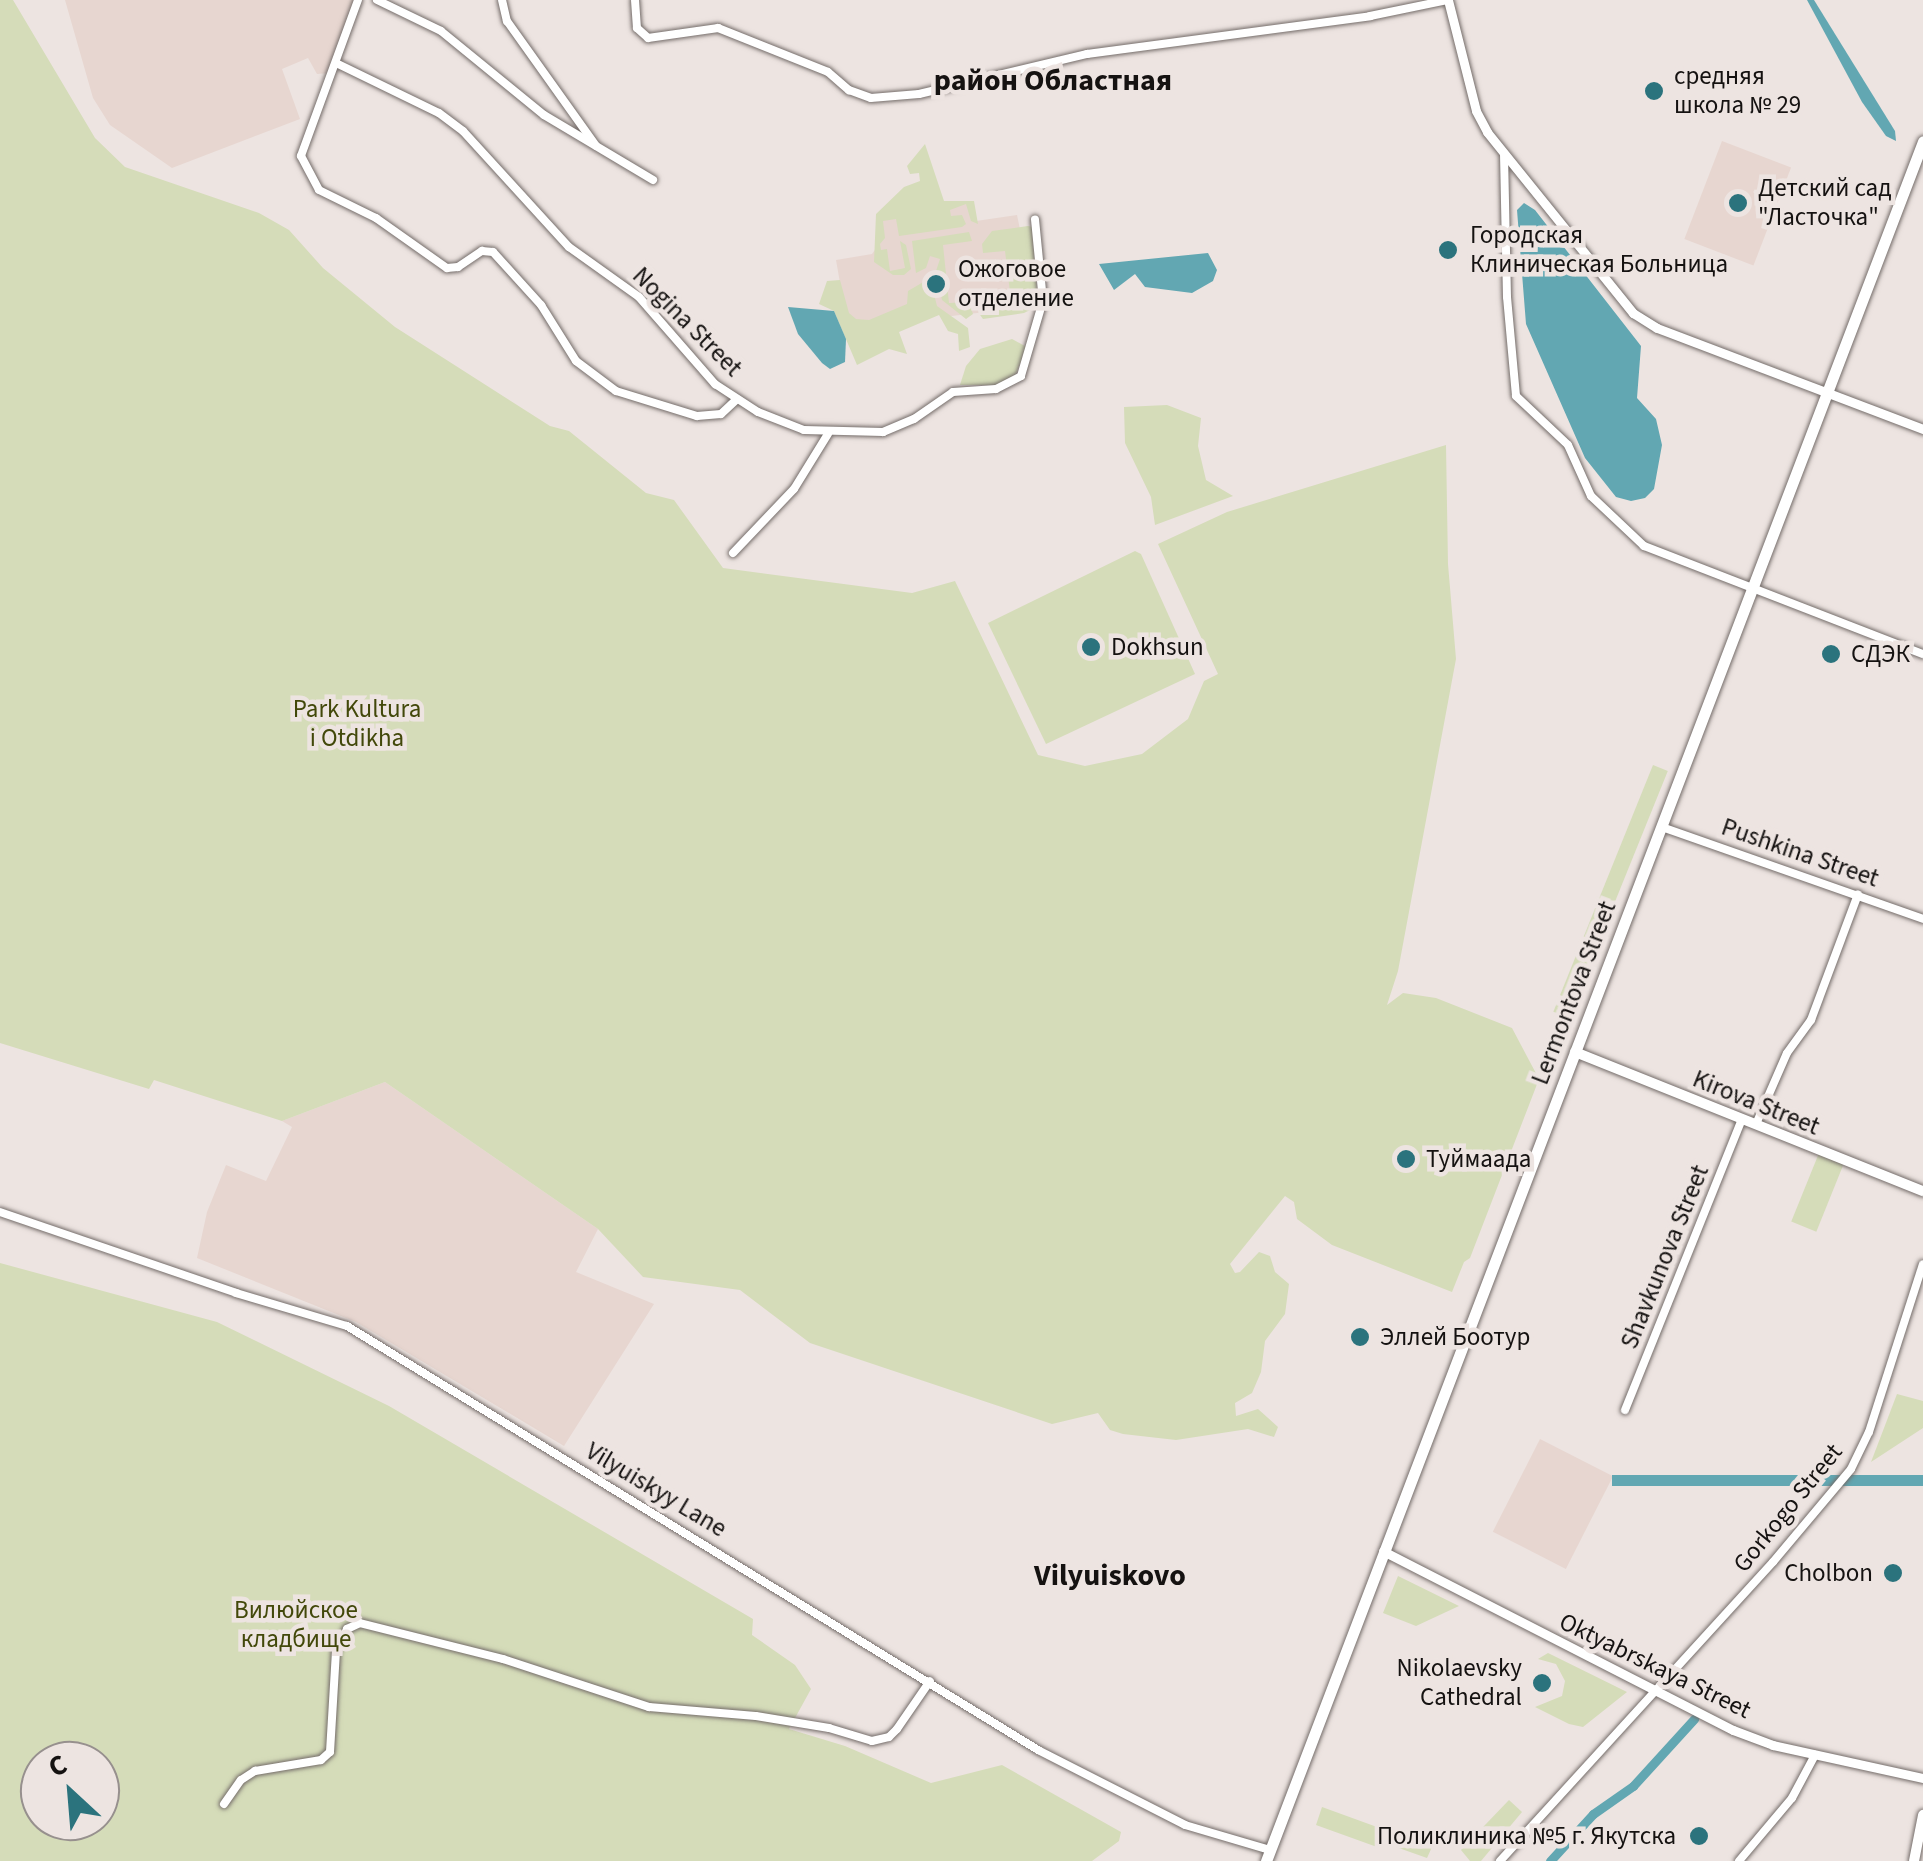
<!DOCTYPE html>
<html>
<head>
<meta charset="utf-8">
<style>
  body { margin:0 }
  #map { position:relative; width:1923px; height:1861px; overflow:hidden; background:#ede4e1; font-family:"Source Sans 3",sans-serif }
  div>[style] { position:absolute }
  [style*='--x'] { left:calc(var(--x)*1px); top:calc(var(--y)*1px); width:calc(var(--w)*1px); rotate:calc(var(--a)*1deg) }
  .built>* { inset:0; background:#e7d6d0; transform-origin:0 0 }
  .green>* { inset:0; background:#d5dcb9; transform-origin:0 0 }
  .water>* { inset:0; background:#62a7b2; transform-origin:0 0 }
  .canal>* { height:9px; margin:-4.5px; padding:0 4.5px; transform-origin:4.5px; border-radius:4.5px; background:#62a7b2 }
  .roads { filter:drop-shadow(0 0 2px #746c69) drop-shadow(0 0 2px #746c69) }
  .minor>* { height:8px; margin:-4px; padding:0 4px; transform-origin:4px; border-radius:4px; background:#fff }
  .tertiary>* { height:9px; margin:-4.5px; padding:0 4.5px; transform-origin:4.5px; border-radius:4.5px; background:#fff }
  .secondary>* { height:10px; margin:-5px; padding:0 5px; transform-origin:5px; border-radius:5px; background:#fff }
  .primary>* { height:11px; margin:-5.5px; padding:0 5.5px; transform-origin:5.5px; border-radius:5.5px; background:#fff }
  .dots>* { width:28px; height:28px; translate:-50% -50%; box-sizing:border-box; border:5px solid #ede4e1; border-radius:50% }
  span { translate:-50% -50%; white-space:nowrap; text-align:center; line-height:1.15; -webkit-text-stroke:9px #ede4e1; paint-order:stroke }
  .poi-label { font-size:25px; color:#151211 }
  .left { translate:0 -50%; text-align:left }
  .right { translate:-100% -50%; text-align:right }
  .street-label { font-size:25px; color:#151211 }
  .park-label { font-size:25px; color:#42480a }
  .quarter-label { font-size:30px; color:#151211; font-weight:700 }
  .north { position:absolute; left:20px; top:1741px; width:100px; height:100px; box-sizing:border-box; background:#ede4e1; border:2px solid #97908e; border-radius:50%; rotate:334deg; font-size:28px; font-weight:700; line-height:40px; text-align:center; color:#151211 }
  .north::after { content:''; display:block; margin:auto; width:35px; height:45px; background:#2b737d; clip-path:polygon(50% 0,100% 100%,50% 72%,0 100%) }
</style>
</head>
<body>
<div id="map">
  <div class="built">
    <div style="clip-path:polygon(65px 0,354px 0,330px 73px,317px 74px,308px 58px,282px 69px,300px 119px,172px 168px,110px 125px,93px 98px)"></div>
    <div style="left:1722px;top:141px;width:74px;height:105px;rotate:21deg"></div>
    <div style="clip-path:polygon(973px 203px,976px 221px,1017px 215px,1036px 306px,943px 317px,941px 313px,853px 322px,846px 317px,836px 260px,872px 254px,879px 244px,877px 213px)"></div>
    <div style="clip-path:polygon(385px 1082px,598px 1229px,576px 1272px,654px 1304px,564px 1446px,356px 1322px,197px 1258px,207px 1212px,226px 1165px,266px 1181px,292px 1127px,282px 1121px)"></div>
    <div style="left:1540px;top:1439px;width:82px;height:104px;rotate:27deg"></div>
  </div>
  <div class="green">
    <div style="clip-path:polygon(0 0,13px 0,95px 138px,125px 167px,259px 213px,289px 230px,323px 268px,395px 327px,550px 426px,569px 431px,646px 493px,674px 500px,723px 568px,912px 593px,955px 581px,1038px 755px,1085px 766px,1142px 754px,1188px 719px,1204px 681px,1218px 674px,1158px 544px,1227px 512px,1446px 445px,1448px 564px,1456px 659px,1398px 971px,1387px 1005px,1403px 993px,1436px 998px,1512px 1028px,1539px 1079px,1470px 1258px,1464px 1262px,1452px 1292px,1332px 1245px,1297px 1219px,1294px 1202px,1285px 1196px,1230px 1264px,1235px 1273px,1240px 1272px,1259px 1252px,1270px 1256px,1275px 1272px,1289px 1284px,1285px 1314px,1265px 1341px,1261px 1372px,1252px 1393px,1235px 1403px,1236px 1416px,1258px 1409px,1278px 1427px,1274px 1437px,1248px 1429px,1176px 1440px,1123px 1434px,1110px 1430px,1098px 1413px,1052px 1424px,810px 1343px,740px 1290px,643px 1277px,598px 1229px,385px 1082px,282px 1121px,154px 1080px,149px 1089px,0 1043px)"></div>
    <div style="clip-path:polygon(925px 144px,944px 201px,974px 201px,978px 224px,971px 221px,966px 204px,950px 210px,951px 216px,962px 215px,966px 224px,962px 227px,899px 236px,896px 219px,883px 221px,885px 238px,880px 244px,881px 250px,887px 249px,890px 271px,905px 268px,900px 241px,906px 245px,911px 269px,904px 275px,893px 275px,874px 262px,876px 214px,904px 187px,920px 181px,919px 173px,910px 174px,907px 166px)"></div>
    <div style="clip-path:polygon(1028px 226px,1032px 227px,1038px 306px,1024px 313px,983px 319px,978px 312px,1025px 306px,1023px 290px,1010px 292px,1005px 251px,983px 253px,982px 244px,992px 231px)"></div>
    <div style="clip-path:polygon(969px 232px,972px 241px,943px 245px,949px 303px,969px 302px,973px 314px,966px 319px,942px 300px,936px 271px,940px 259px,930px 256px,926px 268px,916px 273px,912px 241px)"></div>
    <div style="clip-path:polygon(840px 280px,849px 313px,856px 319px,869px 320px,907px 304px,908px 291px,925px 281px,932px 286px,937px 306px,968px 328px,970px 347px,959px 351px,958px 334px,948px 331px,939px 315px,899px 332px,907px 354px,889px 349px,857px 365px,834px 311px,819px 304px,827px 281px)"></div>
    <div style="clip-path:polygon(1012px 339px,1027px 347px,1014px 378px,997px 385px,960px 385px,966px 366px,980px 349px)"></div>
    <div style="clip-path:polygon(1167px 405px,1201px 418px,1198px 446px,1206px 480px,1233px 496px,1155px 525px,1151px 497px,1125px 443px,1124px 407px)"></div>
    <div style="clip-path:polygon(1135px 551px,1141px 554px,1195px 674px,1046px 744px,988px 623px)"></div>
    <div style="left:1653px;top:765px;width:16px;height:266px;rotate:22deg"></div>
    <div style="left:1819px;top:1153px;width:27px;height:74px;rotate:22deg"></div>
    <div style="clip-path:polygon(evenodd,0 1263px,217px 1322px,389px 1406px,753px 1619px,752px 1635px,795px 1665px,811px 1689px,789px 1729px,845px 1746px,931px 1783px,1002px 1765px,1121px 1832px,1119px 1841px,1092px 1861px,0 1861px,0 1263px,40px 1761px,100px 1761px,100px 1821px,40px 1821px,40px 1761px)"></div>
    <div style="clip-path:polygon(1897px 1394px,1923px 1401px,1923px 1428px,1871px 1462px)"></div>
    <div style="clip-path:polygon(1398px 1576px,1459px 1606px,1416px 1626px,1383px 1613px)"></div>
    <div style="clip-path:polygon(1548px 1653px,1627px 1692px,1583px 1727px,1569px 1724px,1535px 1707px,1562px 1696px,1565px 1681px,1556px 1664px,1538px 1659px)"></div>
    <div style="clip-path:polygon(1509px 1800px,1522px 1812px,1481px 1861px,1470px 1861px,1461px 1850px)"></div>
    <div style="clip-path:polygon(1322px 1807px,1432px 1847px,1427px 1858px,1379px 1841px,1377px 1847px,1316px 1825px)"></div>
  </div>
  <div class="water">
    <div style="clip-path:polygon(1807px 0,1814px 0,1895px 131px,1896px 141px,1886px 136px,1862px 102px)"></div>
    <div style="clip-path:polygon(1524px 203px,1535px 210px,1641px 346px,1637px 398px,1656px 419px,1662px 445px,1654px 489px,1645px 498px,1631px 501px,1616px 497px,1585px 458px,1526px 324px,1517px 210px)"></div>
    <div style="clip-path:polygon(1208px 253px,1217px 270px,1213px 281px,1192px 293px,1145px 287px,1135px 274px,1114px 290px,1099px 264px)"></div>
    <div style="clip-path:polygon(788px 307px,834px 311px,846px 339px,845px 362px,830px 369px,822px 363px,798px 334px)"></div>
    <div style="left:1923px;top:1475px;width:11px;height:311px;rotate:90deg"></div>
  </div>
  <div class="canal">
    <div style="--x:1550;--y:1861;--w:64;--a:-47.5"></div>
    <div style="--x:1593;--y:1814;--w:49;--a:-35"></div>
    <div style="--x:1633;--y:1786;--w:91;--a:-47.7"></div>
  </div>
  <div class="roads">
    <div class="minor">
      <div style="--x:358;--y:0;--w:166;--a:110.1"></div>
      <div style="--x:301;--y:156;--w:38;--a:62"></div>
      <div style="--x:319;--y:190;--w:64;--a:26.2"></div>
      <div style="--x:376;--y:218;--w:87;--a:35.2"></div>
      <div style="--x:447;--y:268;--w:11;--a:-5"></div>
      <div style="--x:458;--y:267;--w:29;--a:-34"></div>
      <div style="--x:482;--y:251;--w:11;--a:5"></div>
      <div style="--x:493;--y:252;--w:72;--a:47.8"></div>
      <div style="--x:541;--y:305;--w:66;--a:58"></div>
      <div style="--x:576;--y:361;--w:50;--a:36.9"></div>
      <div style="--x:616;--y:391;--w:85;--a:17.2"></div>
      <div style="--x:697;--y:416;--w:24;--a:-5"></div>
      <div style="--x:721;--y:414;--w:22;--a:-43"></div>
      <div style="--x:377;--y:0;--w:71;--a:25.8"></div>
      <div style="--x:441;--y:31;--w:133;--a:39.2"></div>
      <div style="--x:544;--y:115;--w:127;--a:30.8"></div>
      <div style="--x:502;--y:0;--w:22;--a:77"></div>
      <div style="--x:507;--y:21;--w:153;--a:54.5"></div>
      <div style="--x:635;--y:0;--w:28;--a:86"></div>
      <div style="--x:637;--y:28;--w:15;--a:42"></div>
      <div style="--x:648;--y:38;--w:71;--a:-8.1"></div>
      <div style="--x:718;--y:28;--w:118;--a:21.8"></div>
      <div style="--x:828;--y:72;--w:28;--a:41"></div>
      <div style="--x:849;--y:90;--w:23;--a:20"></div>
      <div style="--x:871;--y:98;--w:48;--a:-4.8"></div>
      <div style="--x:919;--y:94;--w:173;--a:-13.4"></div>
      <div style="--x:1087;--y:54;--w:286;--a:-7.6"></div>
      <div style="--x:1370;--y:16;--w:80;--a:-11.6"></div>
      <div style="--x:336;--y:63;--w:114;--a:25.9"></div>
      <div style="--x:439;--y:113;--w:30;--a:37"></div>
      <div style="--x:463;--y:131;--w:157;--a:47.6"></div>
      <div style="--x:569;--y:247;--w:86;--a:35.5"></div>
      <div style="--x:639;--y:297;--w:116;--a:48.9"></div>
      <div style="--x:715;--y:384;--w:51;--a:33.1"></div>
      <div style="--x:758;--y:412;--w:49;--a:21.4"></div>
      <div style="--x:804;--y:430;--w:79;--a:1.5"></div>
      <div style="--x:883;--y:432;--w:34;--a:-23"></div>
      <div style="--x:914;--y:419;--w:47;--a:-34.7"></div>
      <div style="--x:953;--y:392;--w:43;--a:-4"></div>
      <div style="--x:996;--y:389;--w:28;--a:-27"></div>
      <div style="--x:1021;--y:376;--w:78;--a:-73.7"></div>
      <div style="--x:1043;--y:301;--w:82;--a:-95.6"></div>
      <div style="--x:1504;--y:154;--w:143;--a:88.8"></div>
      <div style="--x:1507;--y:297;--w:99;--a:84.8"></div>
      <div style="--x:1516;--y:396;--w:71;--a:43.3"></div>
      <div style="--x:1568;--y:445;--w:56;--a:65.7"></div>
      <div style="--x:1591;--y:496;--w:73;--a:43.3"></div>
      <div style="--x:1644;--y:546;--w:299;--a:21.2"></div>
      <div style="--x:733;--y:553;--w:88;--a:-46.4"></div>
      <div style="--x:794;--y:489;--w:65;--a:-58.3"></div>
      <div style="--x:1662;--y:827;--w:277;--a:19.4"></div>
      <div style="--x:1756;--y:1124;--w:77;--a:-66.4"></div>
      <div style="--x:1787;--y:1053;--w:41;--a:-54"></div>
      <div style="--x:1811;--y:1020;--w:134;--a:-69.5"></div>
      <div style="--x:0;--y:1212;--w:250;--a:18.9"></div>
      <div style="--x:236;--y:1293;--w:116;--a:16.6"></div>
      <div style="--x:347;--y:1326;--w:811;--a:31.53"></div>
      <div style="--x:1038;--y:1750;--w:165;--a:27"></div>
      <div style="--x:1185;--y:1825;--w:89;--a:16.4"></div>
      <div style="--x:1625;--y:1410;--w:314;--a:-68.1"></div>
      <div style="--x:224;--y:1804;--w:29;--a:-55"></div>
      <div style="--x:241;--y:1780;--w:17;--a:-33"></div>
      <div style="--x:255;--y:1771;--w:67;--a:-9.5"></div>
      <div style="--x:321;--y:1760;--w:12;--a:-42"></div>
      <div style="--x:330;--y:1752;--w:102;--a:-86.6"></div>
      <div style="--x:336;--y:1650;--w:24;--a:-62"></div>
      <div style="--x:347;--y:1629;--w:14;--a:-25"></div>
      <div style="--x:360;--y:1623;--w:147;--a:14.1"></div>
      <div style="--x:503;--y:1659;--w:154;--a:18.2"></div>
      <div style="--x:649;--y:1707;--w:107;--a:4.8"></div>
      <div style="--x:756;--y:1716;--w:74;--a:9.3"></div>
      <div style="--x:829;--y:1728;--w:45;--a:16.8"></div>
      <div style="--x:872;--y:1741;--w:17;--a:-13"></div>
      <div style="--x:889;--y:1737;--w:11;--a:-45"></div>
      <div style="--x:897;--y:1729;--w:58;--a:-55.5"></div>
      <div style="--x:1500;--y:1861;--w:405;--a:-47.6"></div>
      <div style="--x:1773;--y:1562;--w:121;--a:-50"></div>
      <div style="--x:1851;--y:1469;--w:41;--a:-64.1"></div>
      <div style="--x:1869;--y:1432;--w:176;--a:-72.2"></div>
      <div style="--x:1739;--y:1861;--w:82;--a:-49.9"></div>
      <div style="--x:1792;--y:1798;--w:49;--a:-61.9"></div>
    </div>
    <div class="tertiary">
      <div style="--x:1448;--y:0;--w:114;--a:75.8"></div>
      <div style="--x:1476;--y:111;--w:24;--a:62"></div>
      <div style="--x:1487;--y:132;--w:233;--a:51.1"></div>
      <div style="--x:1633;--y:313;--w:28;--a:32"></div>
      <div style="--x:1657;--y:328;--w:285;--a:20.8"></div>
      <div style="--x:1383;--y:1551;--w:393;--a:27.1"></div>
      <div style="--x:1733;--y:1730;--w:43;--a:20.6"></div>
      <div style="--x:1773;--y:1745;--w:154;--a:12.4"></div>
    </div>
    <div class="secondary">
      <div style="--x:1575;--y:1052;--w:375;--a:21.8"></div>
      <div style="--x:1914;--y:1861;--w:47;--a:-78.9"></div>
    </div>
    <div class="primary">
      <div style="--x:1266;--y:1861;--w:1841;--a:-69.09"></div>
    </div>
  </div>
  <div class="dots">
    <div style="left:1654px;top:91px;background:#2b737d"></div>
    <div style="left:1738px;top:203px;background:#2b737d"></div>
    <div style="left:1448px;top:250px;background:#2b737d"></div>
    <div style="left:936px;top:284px;background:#2b737d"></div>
    <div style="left:1091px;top:647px;background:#2b737d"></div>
    <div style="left:1831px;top:654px;background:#2b737d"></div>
    <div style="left:1406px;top:1159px;background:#2b737d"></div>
    <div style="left:1360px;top:1337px;background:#2b737d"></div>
    <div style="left:1893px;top:1573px;background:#2b737d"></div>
    <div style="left:1542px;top:1683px;background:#2b737d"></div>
    <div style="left:1699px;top:1836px;background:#2b737d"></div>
  </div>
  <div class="poi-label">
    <span class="left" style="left:1674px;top:91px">средняя<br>школа № 29</span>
    <span class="left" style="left:1758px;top:203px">Детский сад<br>"Ласточка"</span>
    <span class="left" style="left:1470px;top:250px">Городская<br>Клиническая Больница</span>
    <span class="left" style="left:958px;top:284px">Ожоговое<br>отделение</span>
    <span class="left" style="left:1111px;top:647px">Dokhsun</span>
    <span class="left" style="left:1851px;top:654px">СДЭК</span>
    <span class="left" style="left:1426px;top:1159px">Туймаада</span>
    <span class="left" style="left:1380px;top:1337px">Эллей Боотур</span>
    <span class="right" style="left:1873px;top:1573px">Cholbon</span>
    <span class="right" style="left:1522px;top:1683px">Nikolaevsky<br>Cathedral</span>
    <span class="right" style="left:1676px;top:1836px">Поликлиника №5 г. Якутска</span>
  </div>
  <div class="street-label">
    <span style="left:687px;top:322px;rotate:45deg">Nogina Street</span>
    <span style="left:1800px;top:853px;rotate:19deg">Pushkina Street</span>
    <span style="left:1574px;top:993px;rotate:-69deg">Lermontova Street</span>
    <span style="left:1756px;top:1103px;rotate:22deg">Kirova Street</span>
    <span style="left:1665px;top:1257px;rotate:-68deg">Shavkunova Street</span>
    <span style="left:656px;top:1490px;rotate:31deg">Vilyuiskyy Lane</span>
    <span style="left:1788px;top:1508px;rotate:-51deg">Gorkogo Street</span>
    <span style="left:1655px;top:1666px;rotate:26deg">Oktyabrskaya Street</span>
  </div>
  <div class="park-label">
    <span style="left:357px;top:724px">Park Kultura<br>i Otdikha</span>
    <span style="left:296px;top:1625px">Вилюйское<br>кладбище</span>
  </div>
  <div class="quarter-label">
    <span style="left:1053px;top:81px">район Областная</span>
    <span style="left:1110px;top:1576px">Vilyuiskovo</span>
  </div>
  <div class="north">С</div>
</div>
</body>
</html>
